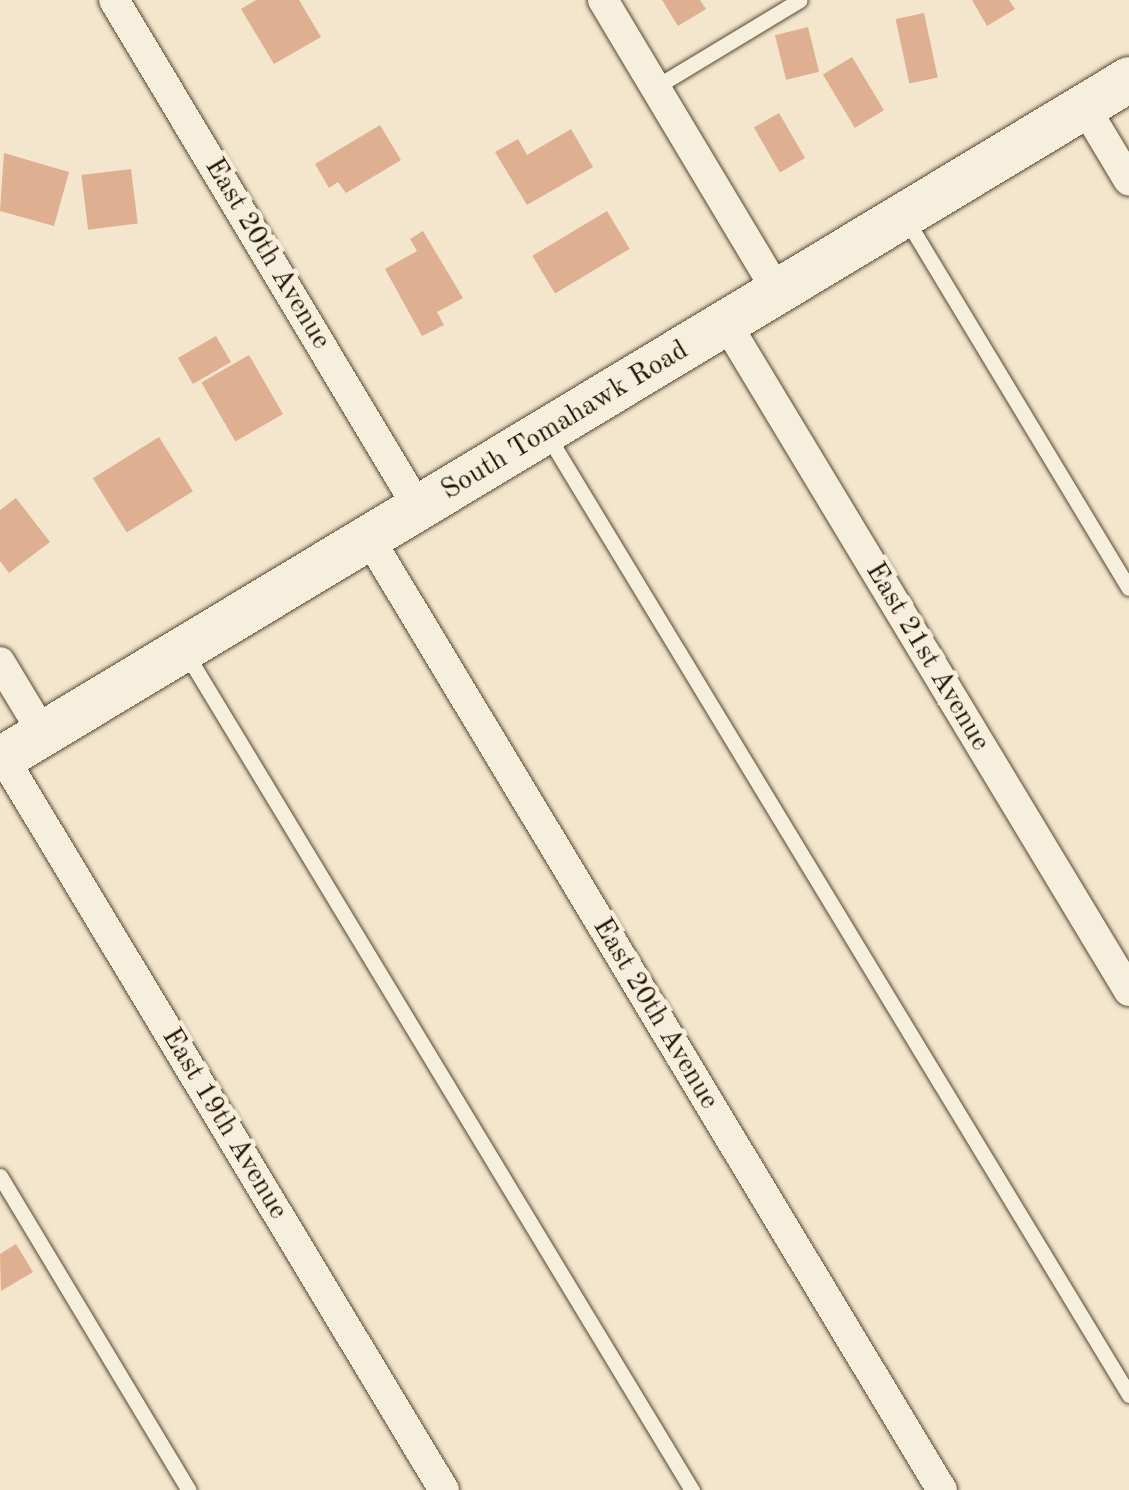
<!DOCTYPE html>
<html>
<head>
<meta charset="utf-8">
<style>
  body { margin:0 }
  #map { position:relative; width:1129px; height:1490px; overflow:hidden; background:#f3e6cc; font-family:"Old Standard TT",serif }
  div>[style] { position:absolute }
  [style*='--x'] { left:calc(var(--x)*1px); top:calc(var(--y)*1px); width:calc(var(--w)*1px); rotate:calc(var(--a)*1deg) }
  .building>* { inset:0; background:#deb091; transform-origin:0 0 }
  .roads { filter:drop-shadow(0 0 2px #584833) drop-shadow(0 0 2px #584833) }
  .lane>* { height:15px; margin:-7.5px; padding:0 7.5px; transform-origin:7.5px; border-radius:7.5px; background:#f7efde }
  .street>* { height:30px; margin:-15px; padding:0 15px; transform-origin:15px; border-radius:15px; background:#f7efde }
  .secondary>* { height:45px; margin:-22.5px; padding:0 22.5px; transform-origin:22.5px; border-radius:22.5px; background:#f7efde }
  span { translate:-50% -50%; white-space:nowrap; text-align:center; line-height:1.15; -webkit-text-stroke:9px #f7efde; paint-order:stroke }
  .street-label { font-size:28px; color:#241300 }
</style>
</head>
<body>
<div id="map">
  <div class="building">
    <div style="clip-path:polygon(256px 0,299px 0,321px 37px,274px 64px,241px 9px)"></div>
    <div style="clip-path:polygon(662px 0,700px 0,706px 9px,678px 26px)"></div>
    <div style="clip-path:polygon(972px 0,1009px 0,1015px 9px,987px 26px)"></div>
    <div style="left:924px;top:13px;width:66px;height:29px;rotate:78deg"></div>
    <div style="left:808px;top:27px;width:46px;height:34px;rotate:76deg"></div>
    <div style="left:852px;top:57px;width:62px;height:34px;rotate:59deg"></div>
    <div style="left:779px;top:113px;width:52px;height:29px;rotate:60deg"></div>
    <div style="clip-path:polygon(380px 125px,401px 160px,346px 193px,338px 182px,329px 188px,315px 164px)"></div>
    <div style="clip-path:polygon(571px 129px,593px 167px,527px 205px,495px 152px,518px 139px,527px 155px)"></div>
    <div style="clip-path:polygon(4px 153px,69px 172px,54px 226px,0 211px)"></div>
    <div style="left:131px;top:169px;width:55px;height:50px;rotate:83deg"></div>
    <div style="left:607px;top:211px;width:44px;height:87px;rotate:59deg"></div>
    <div style="clip-path:polygon(423px 231px,463px 298px,437px 312px,444px 325px,422px 336px,385px 269px,417px 251px,410px 239px)"></div>
    <div style="left:216px;top:336px;width:30px;height:44px;rotate:60deg"></div>
    <div style="left:249px;top:355px;width:68px;height:55px;rotate:60deg"></div>
    <div style="left:159px;top:437px;width:64px;height:78px;rotate:58deg"></div>
    <div style="clip-path:polygon(16px 498px,50px 542px,9px 573px,0 561px,0 510px)"></div>
    <div style="clip-path:polygon(16px 1244px,33px 1272px,1px 1291px,0 1254px)"></div>
  </div>
  <div class="roads">
    <div class="lane">
      <div style="--x:654;--y:88;--w:170;--a:-31.1"></div>
      <div style="--x:906;--y:219;--w:431;--a:58.9"></div>
      <div style="--x:546;--y:433;--w:1125;--a:58.78"></div>
      <div style="--x:184;--y:650;--w:982;--a:58.84"></div>
      <div style="--x:0;--y:1176;--w:366;--a:59"></div>
    </div>
    <div class="street">
      <div style="--x:114;--y:0;--w:593;--a:59.07"></div>
      <div style="--x:603;--y:0;--w:340;--a:59.1"></div>
      <div style="--x:1084;--y:106;--w:87;--a:59"></div>
      <div style="--x:726;--y:323;--w:780;--a:58.9"></div>
      <div style="--x:369;--y:538;--w:1111;--a:58.96"></div>
      <div style="--x:0;--y:662;--w:85;--a:58.9"></div>
      <div style="--x:3;--y:757;--w:855;--a:58.97"></div>
    </div>
    <div class="secondary">
      <div style="--x:0;--y:759;--w:1318;--a:-31.06"></div>
    </div>
  </div>
  <div class="street-label">
    <span style="left:267px;top:254px;rotate:59deg">East 20th Avenue</span>
    <span style="left:565px;top:421px;rotate:-31deg">South Tomahawk Road</span>
    <span style="left:927px;top:657px;rotate:59deg">East 21st Avenue</span>
    <span style="left:655px;top:1014px;rotate:59deg">East 20th Avenue</span>
    <span style="left:224px;top:1124px;rotate:59deg">East 19th Avenue</span>
  </div>
</div>
</body>
</html>
